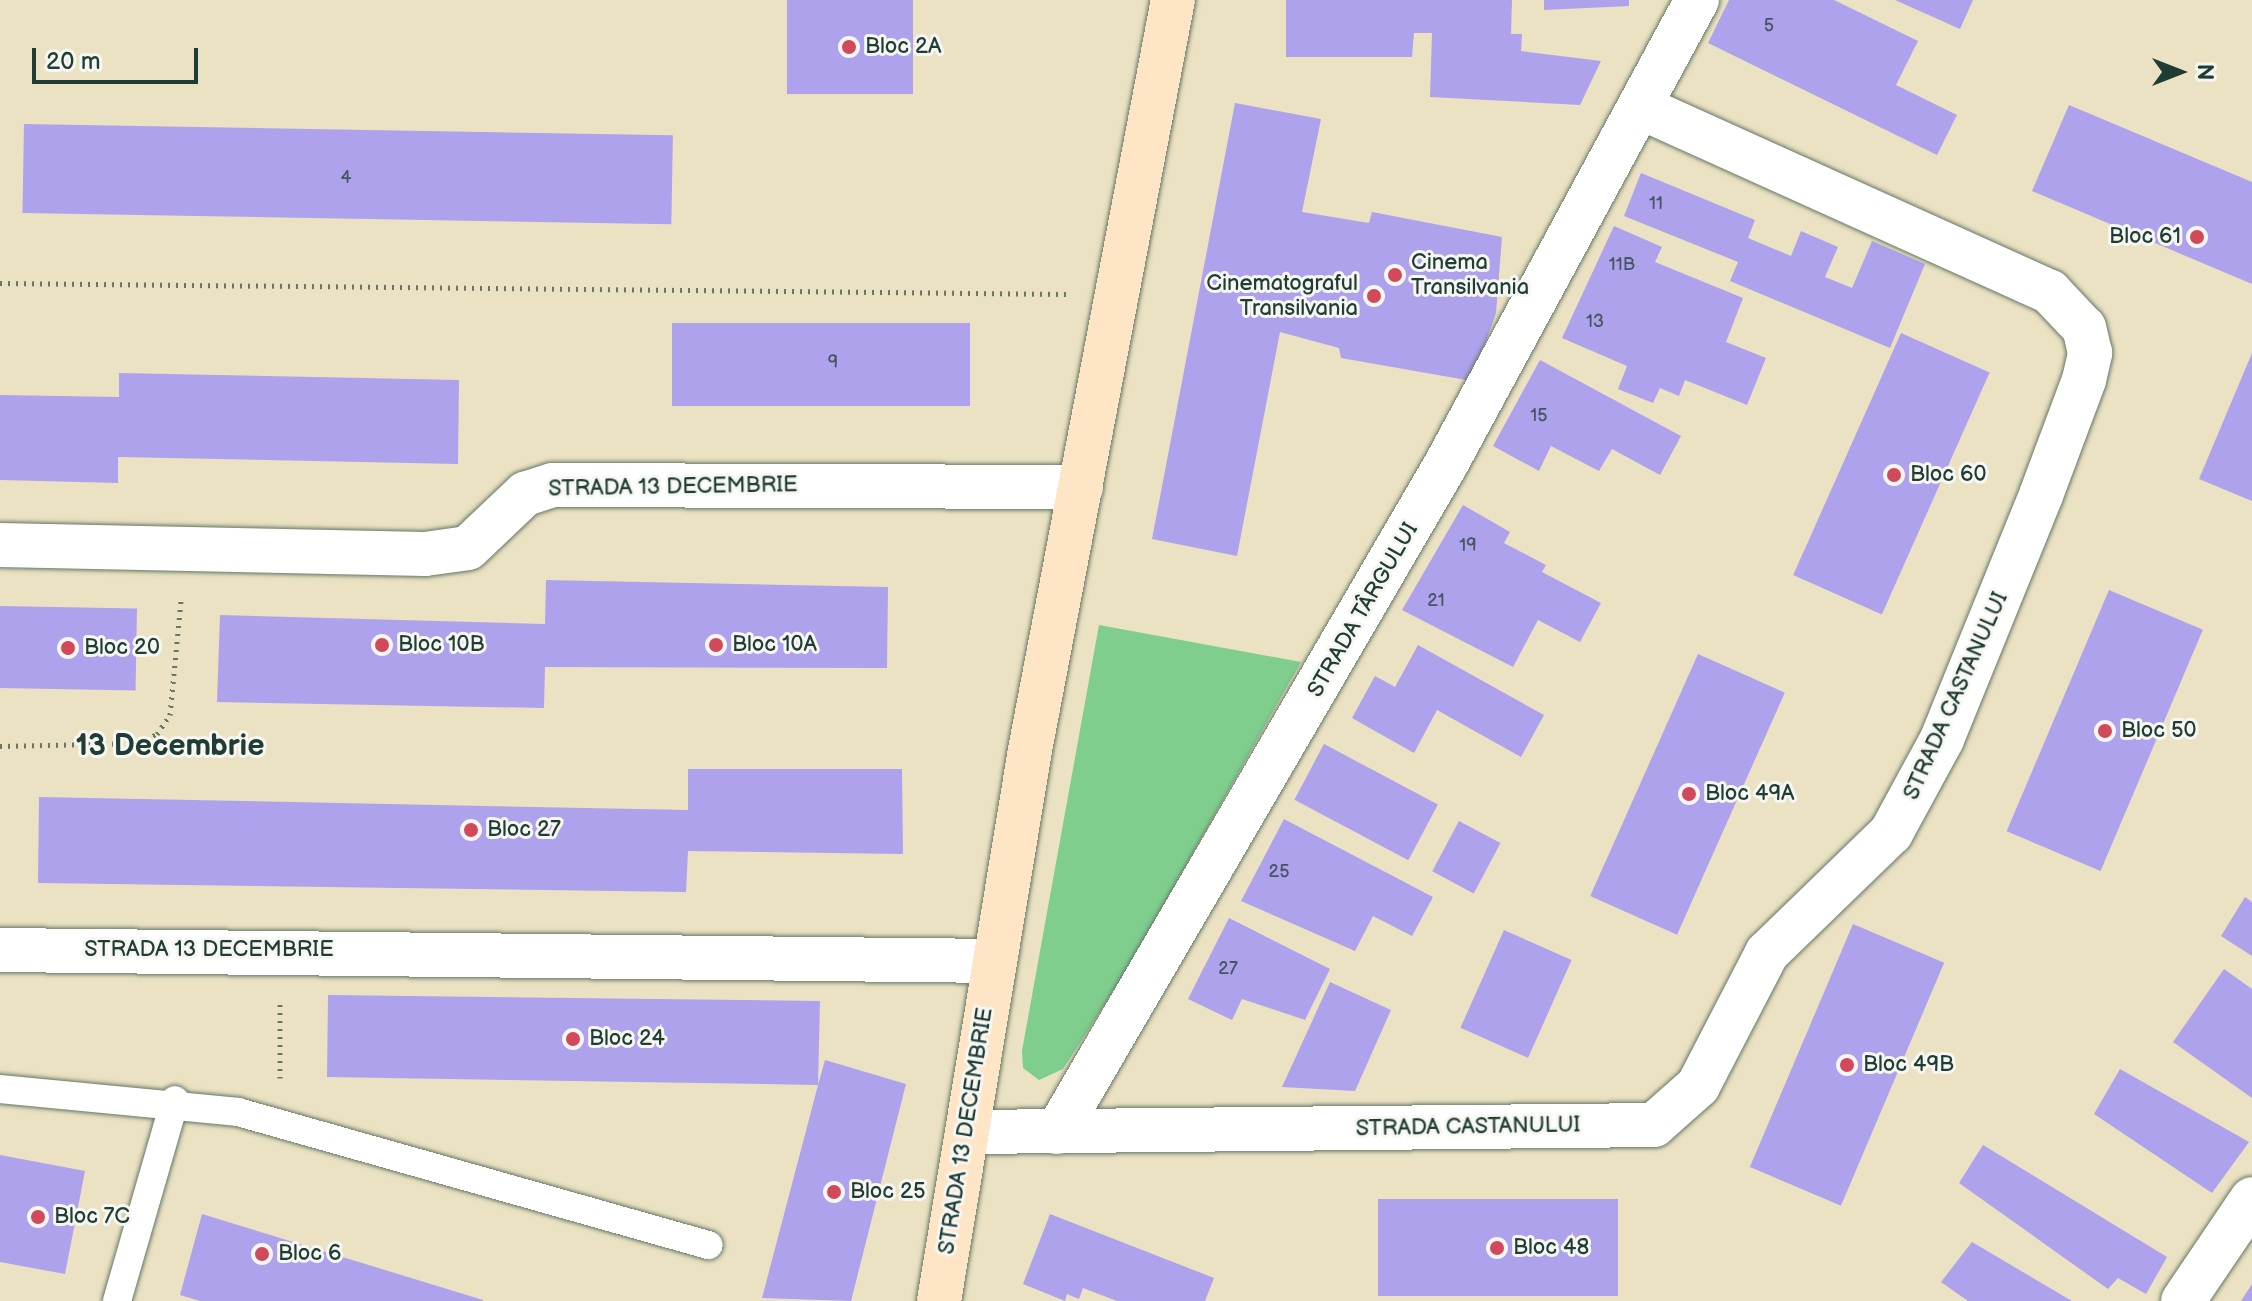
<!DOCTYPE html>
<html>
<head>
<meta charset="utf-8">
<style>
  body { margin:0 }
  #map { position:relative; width:2252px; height:1301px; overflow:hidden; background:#eae2c2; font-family:"Balsamiq Sans",sans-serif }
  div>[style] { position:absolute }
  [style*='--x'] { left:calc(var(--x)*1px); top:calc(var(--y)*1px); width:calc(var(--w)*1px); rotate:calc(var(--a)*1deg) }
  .green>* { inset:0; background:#7fce8e }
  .building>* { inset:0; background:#aea2ec; transform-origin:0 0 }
  .path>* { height:5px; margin-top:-2.5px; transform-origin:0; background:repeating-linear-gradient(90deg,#676 0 2px,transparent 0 8px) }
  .roads { filter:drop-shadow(0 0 2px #676) drop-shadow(0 0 2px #676) }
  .lane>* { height:28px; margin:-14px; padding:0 14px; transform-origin:14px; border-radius:14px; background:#fff }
  .street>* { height:44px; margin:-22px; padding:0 22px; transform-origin:22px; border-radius:22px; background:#fff }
  .secondary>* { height:44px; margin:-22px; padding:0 22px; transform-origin:22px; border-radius:22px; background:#fde5c5 }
  .dots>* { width:22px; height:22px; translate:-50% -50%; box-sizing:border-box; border:4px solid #f6f6f2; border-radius:50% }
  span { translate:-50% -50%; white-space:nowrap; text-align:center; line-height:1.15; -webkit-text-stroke:6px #f6f6f2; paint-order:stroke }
  .number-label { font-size:18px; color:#435662 }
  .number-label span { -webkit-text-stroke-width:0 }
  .poi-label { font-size:22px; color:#1f3d34 }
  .left { translate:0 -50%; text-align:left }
  .right { translate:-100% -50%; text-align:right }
  .street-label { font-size:22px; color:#1f3d34 }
  .district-label { font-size:30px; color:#1f3d34; font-weight:700 }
  .north { position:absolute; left:2140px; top:32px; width:80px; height:80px; -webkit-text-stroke:6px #f6f6f2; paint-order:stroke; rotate:90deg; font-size:22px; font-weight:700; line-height:32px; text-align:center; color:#1f3d34 }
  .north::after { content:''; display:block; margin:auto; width:28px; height:36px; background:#1f3d34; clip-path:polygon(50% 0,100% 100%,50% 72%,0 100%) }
  .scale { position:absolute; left:32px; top:48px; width:166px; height:36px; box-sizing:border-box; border:4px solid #1f3d34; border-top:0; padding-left:10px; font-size:24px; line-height:28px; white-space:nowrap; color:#1f3d34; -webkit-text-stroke:6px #f6f6f2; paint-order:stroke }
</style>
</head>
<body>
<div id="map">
  <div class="green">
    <div style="clip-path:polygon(1099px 625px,1301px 662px,1128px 968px,1063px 1069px,1039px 1080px,1023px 1068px,1022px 1051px)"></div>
  </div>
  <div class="building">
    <div style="left:787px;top:0;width:126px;height:94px"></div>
    <div style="clip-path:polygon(1286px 0,1512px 0,1511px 34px,1522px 34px,1521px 51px,1601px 61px,1580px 105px,1430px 97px,1432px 33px,1414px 33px,1412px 57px,1286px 57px)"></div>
    <div style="clip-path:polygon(1544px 0,1629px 0,1629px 6px,1544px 10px)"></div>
    <div style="clip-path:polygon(1729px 0,1834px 0,1918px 41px,1896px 85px,1957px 115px,1937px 155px,1708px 43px)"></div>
    <div style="clip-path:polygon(1895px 0,1973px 0,1960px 29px)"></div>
    <div style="clip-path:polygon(1235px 103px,1321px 119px,1302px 212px,1369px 223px,1372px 212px,1502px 237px,1496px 313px,1472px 381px,1341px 358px,1339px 348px,1280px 332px,1237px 556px,1152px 539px)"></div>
    <div style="clip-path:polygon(2069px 105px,2252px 182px,2252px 284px,2032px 191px)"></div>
    <div style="left:24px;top:124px;width:649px;height:89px;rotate:1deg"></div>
    <div style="clip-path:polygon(1641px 173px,1755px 220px,1748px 238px,1791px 256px,1801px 231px,1838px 247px,1825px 277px,1852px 288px,1872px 241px,1925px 264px,1890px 348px,1730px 281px,1738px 262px,1624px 216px)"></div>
    <div style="clip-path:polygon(1614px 226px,1662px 247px,1655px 262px,1743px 298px,1726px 342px,1766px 358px,1747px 405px,1685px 380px,1679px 396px,1660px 388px,1653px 403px,1618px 389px,1627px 366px,1562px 338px)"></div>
    <div style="left:672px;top:323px;width:298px;height:83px"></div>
    <div style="left:1901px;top:333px;width:97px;height:265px;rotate:24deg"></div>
    <div style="clip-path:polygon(2252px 353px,2252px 501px,2199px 479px)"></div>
    <div style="clip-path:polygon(1540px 360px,1681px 436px,1660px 475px,1612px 449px,1599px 471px,1551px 446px,1539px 471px,1493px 446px)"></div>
    <div style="clip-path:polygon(119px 373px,459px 380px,458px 464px,118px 457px,118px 483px,0 480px,0 395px,119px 397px)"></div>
    <div style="clip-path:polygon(1463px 505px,1510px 532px,1504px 543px,1546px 565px,1542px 572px,1601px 603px,1580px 642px,1538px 620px,1513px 667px,1402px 610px)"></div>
    <div style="clip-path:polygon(546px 580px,888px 587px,887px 668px,545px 667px,544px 708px,217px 702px,220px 615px,545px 624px)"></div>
    <div style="left:2109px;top:590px;width:102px;height:262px;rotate:23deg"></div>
    <div style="left:0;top:606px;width:137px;height:82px;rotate:1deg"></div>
    <div style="clip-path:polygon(1418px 645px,1544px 715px,1521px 757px,1437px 710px,1414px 753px,1352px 718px,1375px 676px,1395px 687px)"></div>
    <div style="left:1698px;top:654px;width:95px;height:265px;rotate:24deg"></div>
    <div style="left:1324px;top:744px;width:129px;height:63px;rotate:28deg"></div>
    <div style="clip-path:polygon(688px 769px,902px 769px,903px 854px,688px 851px,686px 892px,38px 883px,39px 797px,688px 810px)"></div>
    <div style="clip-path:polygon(1284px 819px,1433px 897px,1412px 936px,1373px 916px,1355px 951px,1241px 901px)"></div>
    <div style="left:1459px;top:821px;width:47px;height:57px;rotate:28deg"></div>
    <div style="clip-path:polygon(2245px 897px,2252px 902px,2252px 956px,2221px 936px)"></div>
    <div style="clip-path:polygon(1229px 918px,1330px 969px,1305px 1020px,1242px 999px,1232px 1020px,1188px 999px)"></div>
    <div style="left:1853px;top:924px;width:99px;height:264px;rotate:23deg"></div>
    <div style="left:1504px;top:930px;width:74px;height:107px;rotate:24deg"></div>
    <div style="clip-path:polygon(2224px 969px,2252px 989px,2252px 1098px,2173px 1042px)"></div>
    <div style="clip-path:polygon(1330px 982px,1391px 1010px,1355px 1091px,1282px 1087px)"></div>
    <div style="clip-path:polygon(328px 995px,820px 1001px,818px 1085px,825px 1060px,906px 1084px,851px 1301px,762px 1298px,818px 1085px,327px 1077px)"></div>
    <div style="clip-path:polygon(2120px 1069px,2249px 1142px,2212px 1193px,2094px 1114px)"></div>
    <div style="clip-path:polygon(1983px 1145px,2167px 1257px,2146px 1294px,2118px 1278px,2108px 1289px,1959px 1183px)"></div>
    <div style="clip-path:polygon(0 1155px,85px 1171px,65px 1274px,0 1262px)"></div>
    <div style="left:1378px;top:1199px;width:240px;height:97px"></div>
    <div style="clip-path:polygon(202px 1214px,483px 1300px,483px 1301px,200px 1301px,180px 1295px)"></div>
    <div style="clip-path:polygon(1050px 1214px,1214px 1278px,1205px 1301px,1117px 1301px,1083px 1288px,1079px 1299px,1067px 1294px,1065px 1301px,1023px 1284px)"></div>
    <div style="clip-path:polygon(1972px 1242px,2072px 1301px,1968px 1301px,1941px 1282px)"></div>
    <div style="clip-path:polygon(2252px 1284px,2252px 1301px,2241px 1301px)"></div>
  </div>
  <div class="path">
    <div style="--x:0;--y:283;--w:1067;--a:0.59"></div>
    <div style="--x:0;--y:746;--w:139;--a:-1.2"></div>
    <div style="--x:139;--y:743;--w:20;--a:-27"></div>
    <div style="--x:157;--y:734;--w:23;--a:-56"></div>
    <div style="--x:170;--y:715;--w:115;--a:-84.5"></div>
    <div style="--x:280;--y:1078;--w:74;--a:-90"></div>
  </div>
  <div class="roads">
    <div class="lane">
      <div style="--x:0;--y:1089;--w:239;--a:5.5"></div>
      <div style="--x:238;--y:1112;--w:489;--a:15.8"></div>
      <div style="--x:117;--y:1301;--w:209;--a:-73.9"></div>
    </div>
    <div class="street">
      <div style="--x:0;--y:545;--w:425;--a:1.2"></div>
      <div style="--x:425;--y:554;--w:43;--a:-7.9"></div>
      <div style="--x:468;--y:548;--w:79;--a:-43.5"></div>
      <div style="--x:525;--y:494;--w:29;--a:-18"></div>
      <div style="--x:553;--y:485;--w:528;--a:0.22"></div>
      <div style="--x:0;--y:950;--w:993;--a:0.63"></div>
      <div style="--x:968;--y:1132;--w:686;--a:-0.58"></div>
      <div style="--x:1654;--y:1125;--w:59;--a:-41.6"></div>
      <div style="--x:1698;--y:1086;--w:150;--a:-62.6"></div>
      <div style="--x:1767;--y:953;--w:173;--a:-44.1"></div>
      <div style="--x:1891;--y:833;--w:107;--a:-61.5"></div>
      <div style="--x:1942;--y:739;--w:263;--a:-67.9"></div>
      <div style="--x:2041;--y:495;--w:123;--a:-69.5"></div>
      <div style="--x:2084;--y:380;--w:28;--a:-77"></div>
      <div style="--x:2090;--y:353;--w:26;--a:-103"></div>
      <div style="--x:2084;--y:328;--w:50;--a:-133.4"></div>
      <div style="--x:2050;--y:292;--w:448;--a:-155.7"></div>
      <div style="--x:1057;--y:1132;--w:771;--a:-59.78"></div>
      <div style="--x:1445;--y:466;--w:530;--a:-61.6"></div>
      <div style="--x:2183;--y:1301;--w:123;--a:-55.9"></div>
    </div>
    <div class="secondary">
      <div style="--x:939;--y:1301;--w:558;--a:-80.62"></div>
      <div style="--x:1030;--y:750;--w:764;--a:-79.21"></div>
    </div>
  </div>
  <div class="dots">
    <div style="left:849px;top:47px;background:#d1495b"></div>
    <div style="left:2197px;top:237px;background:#d1495b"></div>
    <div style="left:1395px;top:275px;background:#d1495b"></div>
    <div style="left:1374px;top:296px;background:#d1495b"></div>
    <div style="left:1894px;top:475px;background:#d1495b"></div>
    <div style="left:382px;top:645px;background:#d1495b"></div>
    <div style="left:716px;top:645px;background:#d1495b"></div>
    <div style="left:68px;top:648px;background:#d1495b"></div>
    <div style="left:2105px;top:731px;background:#d1495b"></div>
    <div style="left:1689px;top:794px;background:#d1495b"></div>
    <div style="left:471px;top:830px;background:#d1495b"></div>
    <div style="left:573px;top:1039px;background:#d1495b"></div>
    <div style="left:1847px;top:1065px;background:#d1495b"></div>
    <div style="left:834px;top:1192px;background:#d1495b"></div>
    <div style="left:38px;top:1217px;background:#d1495b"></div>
    <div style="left:1497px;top:1248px;background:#d1495b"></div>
    <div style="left:262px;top:1254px;background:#d1495b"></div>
  </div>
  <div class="number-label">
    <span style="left:1769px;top:26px">5</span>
    <span style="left:346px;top:178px">4</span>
    <span style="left:1656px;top:204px">11</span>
    <span style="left:1622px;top:265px">11B</span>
    <span style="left:1595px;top:322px">13</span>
    <span style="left:833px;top:363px">9</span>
    <span style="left:1539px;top:416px">15</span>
    <span style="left:1468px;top:546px">19</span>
    <span style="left:1436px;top:601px">21</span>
    <span style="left:1279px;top:872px">25</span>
    <span style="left:1228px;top:969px">27</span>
  </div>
  <div class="poi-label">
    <span class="left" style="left:865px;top:47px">Bloc 2A</span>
    <span class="right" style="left:2181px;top:237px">Bloc 61</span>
    <span class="left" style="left:1411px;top:275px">Cinema<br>Transilvania</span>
    <span class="right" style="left:1358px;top:296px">Cinematograful<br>Transilvania</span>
    <span class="left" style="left:1910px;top:475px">Bloc 60</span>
    <span class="left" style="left:398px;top:645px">Bloc 10B</span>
    <span class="left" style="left:732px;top:645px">Bloc 10A</span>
    <span class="left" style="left:84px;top:648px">Bloc 20</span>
    <span class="left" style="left:2121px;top:731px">Bloc 50</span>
    <span class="left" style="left:1705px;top:794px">Bloc 49A</span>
    <span class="left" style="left:487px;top:830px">Bloc 27</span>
    <span class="left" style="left:589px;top:1039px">Bloc 24</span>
    <span class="left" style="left:1863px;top:1065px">Bloc 49B</span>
    <span class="left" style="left:850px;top:1192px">Bloc 25</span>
    <span class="left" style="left:54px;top:1217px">Bloc 7C</span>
    <span class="left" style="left:1513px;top:1248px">Bloc 48</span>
    <span class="left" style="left:278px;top:1254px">Bloc 6</span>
  </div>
  <div class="street-label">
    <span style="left:673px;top:487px;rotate:-1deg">STRADA 13 DECEMBRIE</span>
    <span style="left:1363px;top:610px;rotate:-60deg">STRADA TÂRGULUI</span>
    <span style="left:1956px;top:696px;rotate:-66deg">STRADA CASTANULUI</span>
    <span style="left:209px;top:950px">STRADA 13 DECEMBRIE</span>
    <span style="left:1468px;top:1127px;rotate:-1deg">STRADA CASTANULUI</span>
    <span style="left:966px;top:1131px;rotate:-81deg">STRADA 13 DECEMBRIE</span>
  </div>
  <div class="district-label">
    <span style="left:170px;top:746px">13 Decembrie</span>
  </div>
  <div class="north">N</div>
  <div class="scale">20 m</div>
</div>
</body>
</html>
